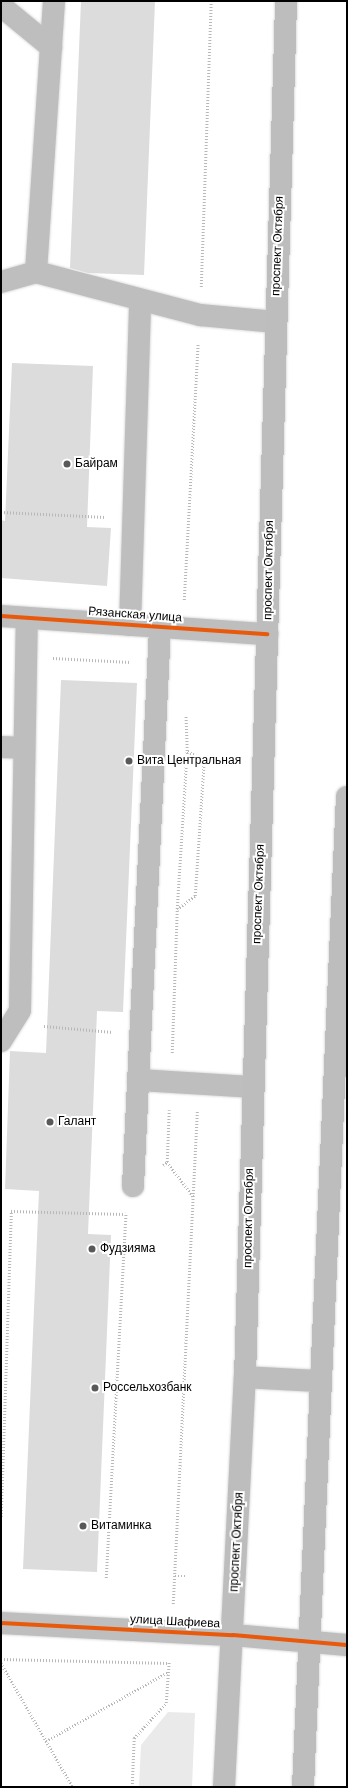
<!DOCTYPE html>
<html>
<head>
<meta charset="utf-8">
<style>
  body { margin:0 }
  #map { position:relative; width:348px; height:1788px; overflow:hidden; background:#fff; font-family:Arial,sans-serif }
  div>[style] { position:absolute }
  [style*='--x'] { left:calc(var(--x)*1px); top:calc(var(--y)*1px); width:calc(var(--w)*1px); rotate:calc(var(--a)*1deg) }
  .green>* { inset:0; background:#eaeaea }
  .building>* { inset:0; background:#dcdcdc }
  .path>* { height:2.5px; margin-top:-1.25px; transform-origin:0; background:repeating-linear-gradient(90deg,#b8b8b8 0 1px,transparent 0 3px) }
  .roads { filter:drop-shadow(0 0 1px #dbdbdb) drop-shadow(0 0 1px #dbdbdb) }
  .minor>* { height:22px; margin:-11px; padding:0 11px; transform-origin:11px; border-radius:11px; background:#bebebe }
  .major>* { height:22px; margin:-11px; padding:0 11px; transform-origin:11px; border-radius:11px; background:#bdbdbd }
  .cycleway>* { height:4px; margin:-2px; padding:0 2px; transform-origin:2px; border-radius:2px; background:#e8590c }
  .dots>* { width:11px; height:11px; translate:-50% -50%; box-sizing:border-box; border:2px solid #fff; border-radius:50% }
  span { translate:-50% -50%; white-space:nowrap; text-align:center; line-height:1.15; -webkit-text-stroke:4px #fff; paint-order:stroke }
  .street-label { font-size:12px; color:#000 }
  .poi-label { font-size:12px; color:#000 }
  .left { translate:0 -50%; text-align:left }
  .frame { position:absolute; inset:0; border:2px solid #000; pointer-events:none }
</style>
</head>
<body>
<div id="map">
  <div class="green">
    <div style="clip-path:polygon(168px 1712px,195px 1713px,192px 1787px,139px 1787px,141px 1745px)"></div>
  </div>
  <div class="building">
    <div style="clip-path:polygon(81px 1px,155px 1px,144px 275px,88px 273px,70px 268px)"></div>
    <div style="clip-path:polygon(12px 363px,93px 366px,87px 527px,111px 528px,107px 586px,1px 578px,1px 520px,5px 521px)"></div>
    <div style="clip-path:polygon(61px 680px,137px 683px,123px 1012px,97px 1011px,88px 1234px,111px 1235px,97px 1572px,23px 1569px,39px 1191px,5px 1189px,10px 1051px,46px 1053px)"></div>
  </div>
  <div class="path">
    <div style="--x:201;--y:287;--w:286;--a:-88"></div>
    <div style="--x:1;--y:512;--w:105;--a:2.7"></div>
    <div style="--x:184;--y:600;--w:256;--a:-86.9"></div>
    <div style="--x:53;--y:658;--w:77;--a:3"></div>
    <div style="--x:177;--y:909;--w:158;--a:-86.4"></div>
    <div style="--x:44;--y:1026;--w:69;--a:5"></div>
    <div style="--x:172;--y:1053;--w:144;--a:-88"></div>
    <div style="--x:177;--y:909;--w:22;--a:-36"></div>
    <div style="--x:195;--y:896;--w:135;--a:-86.2"></div>
    <div style="--x:204;--y:761;--w:20;--a:-150"></div>
    <div style="--x:187;--y:751;--w:36;--a:-92"></div>
    <div style="--x:167;--y:1162;--w:43;--a:52.6"></div>
    <div style="--x:163;--y:1165;--w:5;--a:-37"></div>
    <div style="--x:167;--y:1162;--w:52;--a:-87.8"></div>
    <div style="--x:1;--y:1517;--w:306;--a:-88.1"></div>
    <div style="--x:11;--y:1211;--w:113;--a:1.5"></div>
    <div style="--x:175;--y:1576;--w:12;--a:0"></div>
    <div style="--x:106;--y:1578;--w:366;--a:-86.9"></div>
    <div style="--x:173;--y:1604;--w:494;--a:-87.2"></div>
    <div style="--x:1;--y:1659;--w:168;--a:1.4"></div>
    <div style="--x:1;--y:1663;--w:143;--a:59.9"></div>
    <div style="--x:46;--y:1741;--w:140;--a:-29.5"></div>
    <div style="--x:132;--y:1787;--w:49;--a:-87.7"></div>
    <div style="--x:134;--y:1738;--w:47;--a:-47.6"></div>
    <div style="--x:166;--y:1703;--w:42;--a:-85.9"></div>
  </div>
  <div class="roads">
    <div class="minor">
      <div style="--x:1;--y:6;--w:65;--a:39.4"></div>
      <div style="--x:36;--y:272;--w:170;--a:14.7"></div>
      <div style="--x:200;--y:315;--w:76;--a:5.3"></div>
      <div style="--x:1;--y:282;--w:36;--a:-16"></div>
      <div style="--x:36;--y:272;--w:272;--a:-86.2"></div>
      <div style="--x:1;--y:616;--w:267;--a:3.9"></div>
      <div style="--x:130;--y:625;--w:324;--a:-88.2"></div>
      <div style="--x:1;--y:747;--w:23;--a:2"></div>
      <div style="--x:1;--y:1041;--w:36;--a:-58"></div>
      <div style="--x:20;--y:1010;--w:392;--a:-89"></div>
      <div style="--x:138;--y:1080;--w:114;--a:3.5"></div>
      <div style="--x:133;--y:1186;--w:560;--a:-87.23"></div>
      <div style="--x:1;--y:1623;--w:232;--a:3"></div>
      <div style="--x:233;--y:1635;--w:114;--a:5"></div>
    </div>
    <div class="major">
      <div style="--x:245;--y:1377;--w:75;--a:3.1"></div>
      <div style="--x:224;--y:1787;--w:411;--a:-87.1"></div>
      <div style="--x:245;--y:1377;--w:1377;--a:-88.29"></div>
      <div style="--x:303;--y:1787;--w:991;--a:-87.46"></div>
    </div>
  </div>
  <div class="cycleway">
    <div style="--x:1;--y:616;--w:267;--a:3.9"></div>
    <div style="--x:1;--y:1623;--w:232;--a:3"></div>
    <div style="--x:233;--y:1635;--w:114;--a:5"></div>
  </div>
  <div class="dots">
    <div style="left:67px;top:464px;background:#595959"></div>
    <div style="left:129px;top:761px;background:#595959"></div>
    <div style="left:50px;top:1122px;background:#595959"></div>
    <div style="left:92px;top:1249px;background:#595959"></div>
    <div style="left:95px;top:1388px;background:#595959"></div>
    <div style="left:83px;top:1526px;background:#595959"></div>
  </div>
  <div class="street-label">
    <span style="left:278px;top:246px;rotate:-88deg">проспект Октября</span>
    <span style="left:269px;top:570px;rotate:-89deg">проспект Октября</span>
    <span style="left:135px;top:615px;rotate:4deg">Рязанская улица</span>
    <span style="left:259px;top:894px;rotate:-88deg">проспект Октября</span>
    <span style="left:249px;top:1218px;rotate:-89deg">проспект Октября</span>
    <span style="left:237px;top:1542px;rotate:-87deg">проспект Октября</span>
    <span style="left:175px;top:1622px;rotate:3deg">улица Шафиева</span>
  </div>
  <div class="poi-label">
    <span class="left" style="left:75px;top:464px">Байрам</span>
    <span class="left" style="left:137px;top:761px">Вита Центральная</span>
    <span class="left" style="left:58px;top:1122px">Галант</span>
    <span class="left" style="left:100px;top:1249px">Фудзияма</span>
    <span class="left" style="left:103px;top:1388px">Россельхозбанк</span>
    <span class="left" style="left:91px;top:1526px">Витаминка</span>
  </div>
  <div class="frame"></div>
</div>
</body>
</html>
